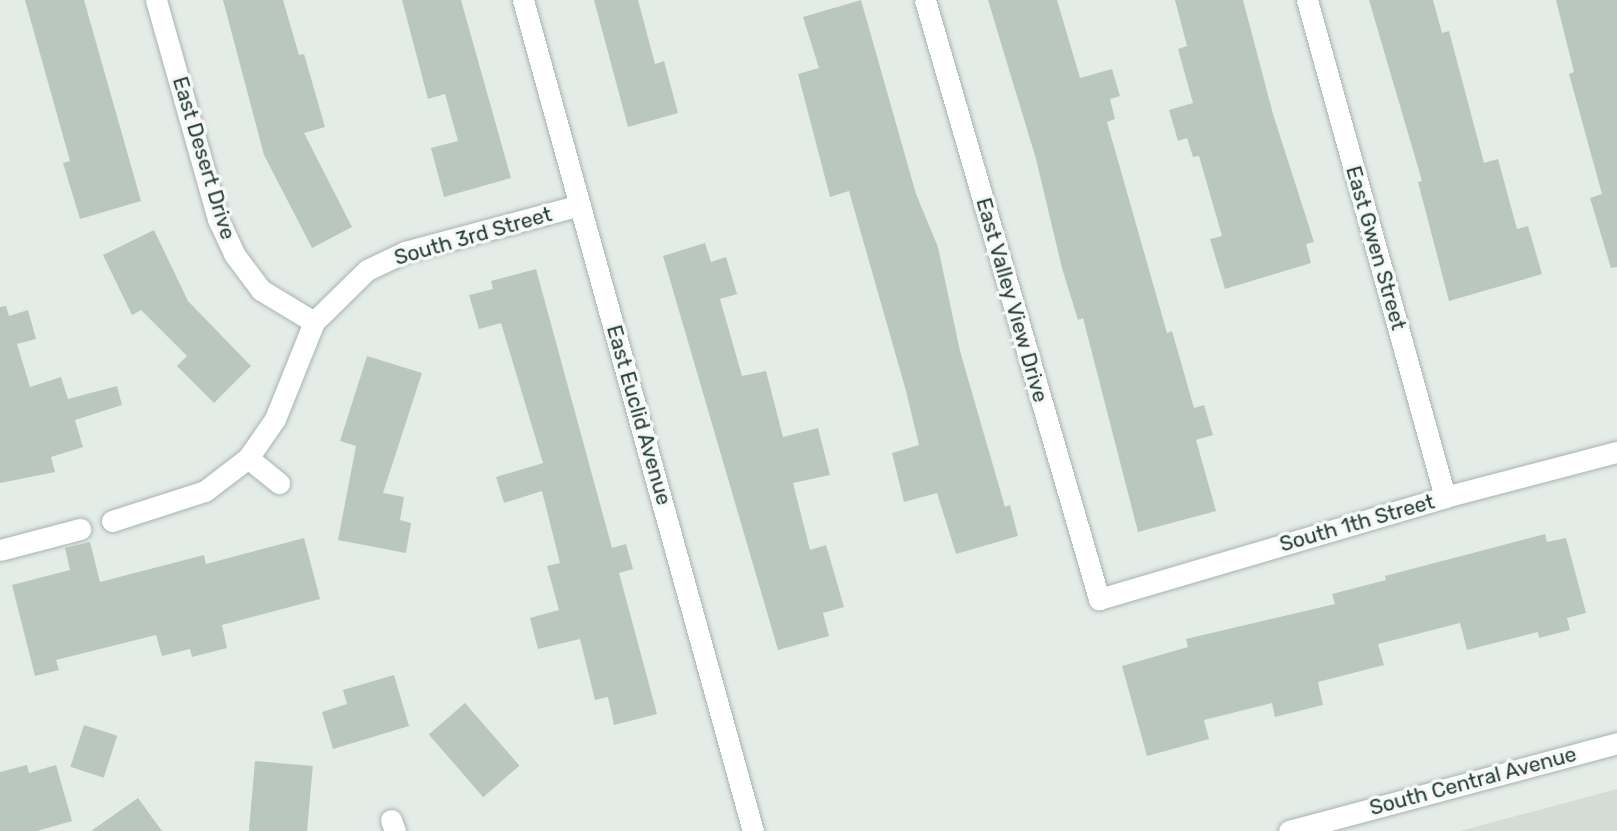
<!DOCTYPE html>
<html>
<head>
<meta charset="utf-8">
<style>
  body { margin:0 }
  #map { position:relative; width:1617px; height:831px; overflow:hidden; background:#e4ece8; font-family:Rubik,sans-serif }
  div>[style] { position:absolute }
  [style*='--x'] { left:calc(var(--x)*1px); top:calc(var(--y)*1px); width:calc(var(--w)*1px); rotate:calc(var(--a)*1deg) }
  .built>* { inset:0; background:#d3dcd7 }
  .building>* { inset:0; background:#bac7c1; transform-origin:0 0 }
  .roads { filter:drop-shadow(0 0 2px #a7b4af) drop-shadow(0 0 2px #a7b4af) }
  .street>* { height:21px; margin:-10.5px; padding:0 10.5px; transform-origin:10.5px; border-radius:10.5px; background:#fff }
  .secondary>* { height:21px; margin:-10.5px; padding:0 10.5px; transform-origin:10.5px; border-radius:10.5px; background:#fff }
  span { translate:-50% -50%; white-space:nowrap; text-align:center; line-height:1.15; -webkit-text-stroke:7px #f5f9f7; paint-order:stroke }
  .street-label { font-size:21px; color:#253c35 }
</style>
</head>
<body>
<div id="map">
  <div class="built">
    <div style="clip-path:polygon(1617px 789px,1617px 831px,1460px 831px)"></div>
  </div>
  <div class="building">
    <div style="clip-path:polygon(25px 0,84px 0,141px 201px,80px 219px,63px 163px,70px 161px)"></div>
    <div style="clip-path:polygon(223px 0,283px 0,299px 55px,304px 54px,325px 127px,304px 133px,352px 227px,312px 248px,264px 155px)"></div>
    <div style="clip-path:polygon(402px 0,461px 0,511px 178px,444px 197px,431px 148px,458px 141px,445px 94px,428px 99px)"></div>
    <div style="clip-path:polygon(594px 0,638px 0,655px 64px,664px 61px,678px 113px,628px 127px)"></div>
    <div style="clip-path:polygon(861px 0,916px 194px,938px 247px,960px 351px,1005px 507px,1010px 505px,1018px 536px,956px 554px,937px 493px,904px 502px,892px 453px,919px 445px,906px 391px,849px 191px,830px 197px,798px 74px,819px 68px,803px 17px)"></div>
    <div style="clip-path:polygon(988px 0,1057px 0,1080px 78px,1112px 69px,1120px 96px,1110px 99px,1115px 119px,1107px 122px,1167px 333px,1172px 331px,1194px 408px,1204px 405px,1213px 435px,1196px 440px,1216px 511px,1138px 532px,1083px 318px,1078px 320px,1062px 268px,1036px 159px)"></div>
    <div style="clip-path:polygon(1175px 0,1243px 0,1273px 114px,1314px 242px,1306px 244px,1311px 263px,1225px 289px,1210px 239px,1222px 236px,1199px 156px,1193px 157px,1187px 138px,1178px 141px,1169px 110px,1193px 103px,1178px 49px,1187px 46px)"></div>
    <div style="clip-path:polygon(1369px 0,1433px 0,1442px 33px,1449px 31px,1484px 163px,1498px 159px,1517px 229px,1528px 226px,1542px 274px,1449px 301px,1418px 182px,1422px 181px)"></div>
    <div style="clip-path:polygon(1556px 0,1617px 0,1617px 267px,1611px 268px,1590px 198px,1602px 194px,1569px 74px,1574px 72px)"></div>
    <div style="clip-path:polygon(154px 230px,188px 301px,251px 366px,214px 403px,177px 366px,187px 356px,141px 310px,132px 315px,103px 255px)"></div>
    <div style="clip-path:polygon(705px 243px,711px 262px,726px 257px,737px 294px,720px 299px,742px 376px,766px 371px,783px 437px,818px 428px,830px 475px,793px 483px,810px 550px,826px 545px,844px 607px,823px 613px,829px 636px,778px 650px,663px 256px)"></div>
    <div style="clip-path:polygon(536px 269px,612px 548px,626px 544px,633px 569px,619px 573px,657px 714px,614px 725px,608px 697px,595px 700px,580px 639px,538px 649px,530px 618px,559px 610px,547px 566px,560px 563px,542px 491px,504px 503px,496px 477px,543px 463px,501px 323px,479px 329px,469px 295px,493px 289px,491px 281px)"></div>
    <div style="clip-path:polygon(6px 306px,9px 316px,28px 310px,36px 339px,17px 344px,30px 387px,61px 377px,68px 399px,117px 386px,122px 405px,75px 420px,83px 447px,51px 457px,55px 472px,0 483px,0 307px)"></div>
    <div style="clip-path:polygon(367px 356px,422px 373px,383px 493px,404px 497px,400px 520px,411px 523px,406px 553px,338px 540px,356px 446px,340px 441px)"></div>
    <div style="clip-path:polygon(1545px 534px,1547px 542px,1566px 538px,1586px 613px,1567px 618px,1570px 630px,1539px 638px,1538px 632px,1467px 650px,1460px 623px,1378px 644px,1384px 665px,1318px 682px,1323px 705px,1275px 717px,1272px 703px,1204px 720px,1209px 739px,1147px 756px,1122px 666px,1188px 647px,1186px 639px,1335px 604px,1332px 594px,1386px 580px,1385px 576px)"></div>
    <div style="clip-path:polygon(304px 538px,320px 599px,222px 625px,227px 648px,192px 657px,190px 649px,162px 656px,156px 635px,56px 660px,59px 670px,35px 676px,12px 585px,70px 570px,65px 548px,90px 542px,100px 582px,204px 555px,206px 564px)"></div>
    <div style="clip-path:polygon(394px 675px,409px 726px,333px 749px,322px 712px,347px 704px,343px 690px)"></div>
    <div style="left:465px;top:703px;width:83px;height:48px;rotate:49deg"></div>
    <div style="left:84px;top:725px;width:35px;height:44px;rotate:18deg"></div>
    <div style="left:255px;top:761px;width:58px;height:70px;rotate:5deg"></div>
    <div style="clip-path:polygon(27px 765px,29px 773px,56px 765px,72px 821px,37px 831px,0 831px,0 772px)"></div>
    <div style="clip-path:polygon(138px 798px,162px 831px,91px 831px)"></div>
  </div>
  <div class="roads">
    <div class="street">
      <div style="--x:156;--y:0;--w:228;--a:74.2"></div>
      <div style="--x:218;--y:219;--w:38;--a:65"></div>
      <div style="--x:234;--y:254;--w:45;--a:53.1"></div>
      <div style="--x:261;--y:290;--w:62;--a:31.1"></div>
      <div style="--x:523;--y:0;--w:862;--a:74.53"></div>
      <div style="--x:925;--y:0;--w:624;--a:73.8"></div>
      <div style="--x:1099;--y:599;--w:361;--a:-16.4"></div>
      <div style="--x:1445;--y:497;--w:178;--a:-14.7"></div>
      <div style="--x:1307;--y:0;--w:516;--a:74.48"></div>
      <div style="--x:248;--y:458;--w:40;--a:39"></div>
      <div style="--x:112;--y:521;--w:98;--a:-17.9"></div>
      <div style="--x:205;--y:491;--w:54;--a:-37.5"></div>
      <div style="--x:248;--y:458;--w:47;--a:-55.3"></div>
      <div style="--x:275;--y:419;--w:105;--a:-68.1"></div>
      <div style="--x:314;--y:322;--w:74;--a:-44.5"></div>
      <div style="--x:367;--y:270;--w:42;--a:-25.3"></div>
      <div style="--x:405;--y:252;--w:181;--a:-15"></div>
      <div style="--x:0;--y:550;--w:83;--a:-14.7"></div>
      <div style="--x:391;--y:820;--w:12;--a:70"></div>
    </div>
    <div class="secondary">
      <div style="--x:1289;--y:831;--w:340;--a:-15"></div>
    </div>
  </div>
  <div class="street-label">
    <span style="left:204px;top:158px;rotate:73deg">East Desert Drive</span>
    <span style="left:473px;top:236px;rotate:-16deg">South 3rd Street</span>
    <span style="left:1376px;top:248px;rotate:74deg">East Gwen Street</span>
    <span style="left:1012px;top:300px;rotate:74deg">East Valley View Drive</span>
    <span style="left:639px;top:415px;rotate:74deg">East Euclid Avenue</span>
    <span style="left:1357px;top:523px;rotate:-16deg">South 1th Street</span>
    <span style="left:1473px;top:781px;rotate:-15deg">South Central Avenue</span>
  </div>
</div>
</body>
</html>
